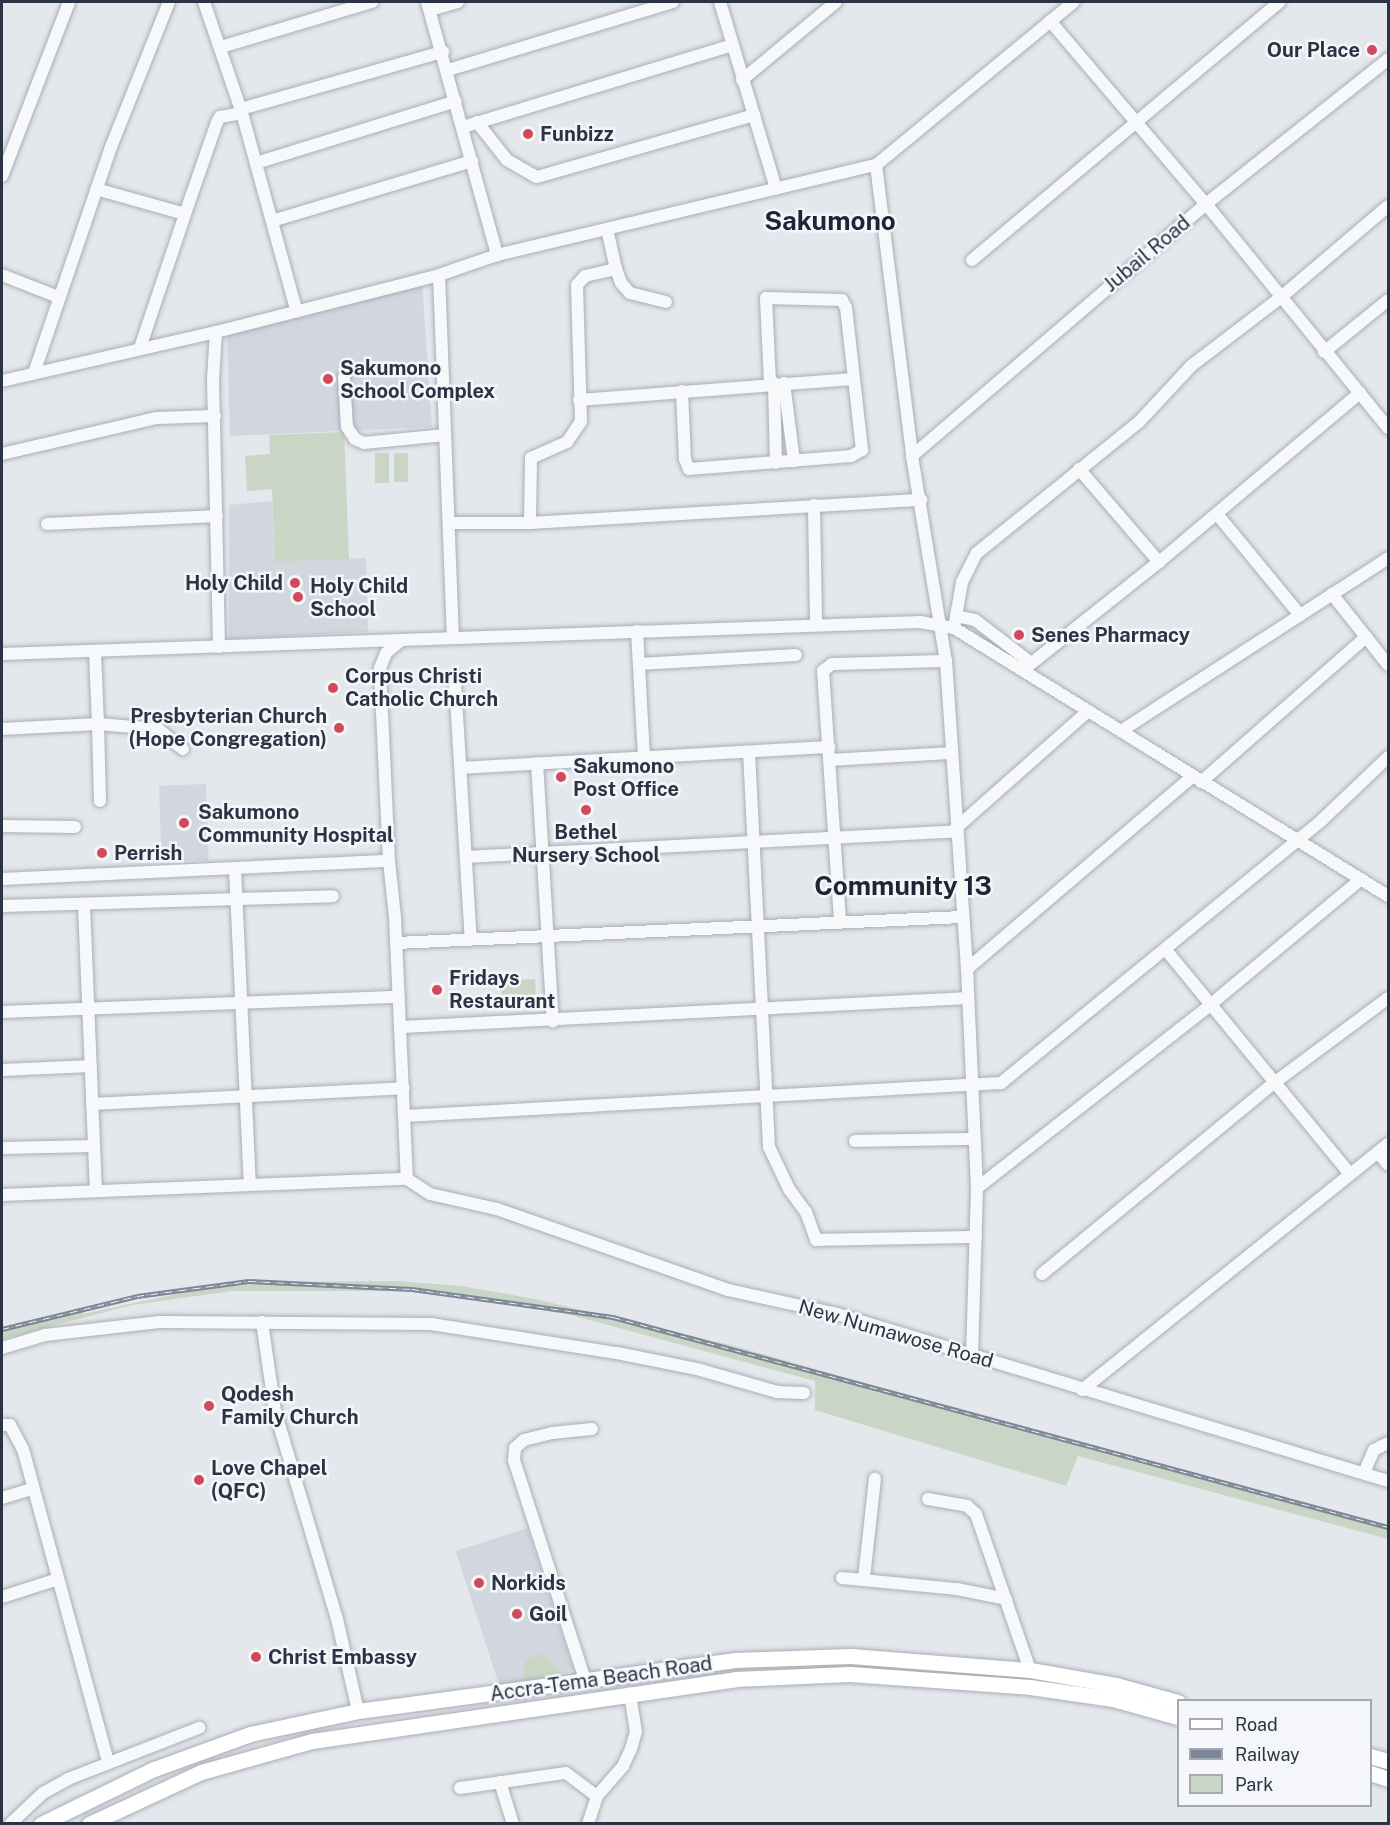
<!DOCTYPE html>
<html>
<head>
<meta charset="utf-8">
<style>
  body { margin:0 }
  #map { position:relative; width:1390px; height:1825px; overflow:hidden; background:#e4e7ec; font-family:"Public Sans",sans-serif }
  div>[style] { position:absolute }
  [style*='--x'] { left:calc(var(--x)*1px); top:calc(var(--y)*1px); width:calc(var(--w)*1px); rotate:calc(var(--a)*1deg) }
  .built>* { inset:0; background:#d2d6de; transform-origin:0 0 }
  .green>* { inset:0; background:#c9d6c5; transform-origin:0 0 }
  .roads { filter:drop-shadow(0 0 2px #a9aeb7) drop-shadow(0 0 2px #a9aeb7) }
  .minor>* { height:12px; margin:-6px; padding:0 6px; transform-origin:6px; border-radius:6px; background:#f7f8fa }
  .major>* { height:15px; margin:-7.5px; padding:0 7.5px; transform-origin:7.5px; border-radius:7.5px; background:#fff }
  .rail>* { height:4.5px; margin-top:-2.25px; transform-origin:0; background:repeating-linear-gradient(90deg,#f4f6f9 0 7px,#7d8696 0 14px); box-sizing:border-box; border-block:2px solid #7d8696 }
  .dots>* { width:16px; height:16px; translate:-50% -50%; box-sizing:border-box; border:3px solid #f4f6f9; border-radius:50% }
  span { translate:-50% -50%; white-space:nowrap; text-align:center; line-height:1.15; -webkit-text-stroke:5px #f4f6f9; paint-order:stroke }
  .poi-label { font-size:20px; color:#2b3445; font-weight:700 }
  .right { translate:-100% -50%; text-align:right }
  .left { translate:0 -50%; text-align:left }
  .street-label { font-size:20px; color:#2b3445 }
  .district-label { font-size:26px; color:#1d2536; font-weight:700 }
  .frame { position:absolute; inset:0; border:3px solid #2b3445; pointer-events:none }
  .legend { position:absolute; left:1177px; top:1699px; width:195px; height:108px; box-sizing:border-box; background:#f4f6f9; border:2px solid #a4a8b1; margin:0; padding:8px 10px; list-style:none; font-size:18px; color:#2b3445 }
  .legend li { display:flex; align-items:center; gap:12px; height:30px }
  .legend b { width:30px; border:2px solid #a4a8b1 }
</style>
</head>
<body>
<div id="map">
  <div class="built">
    <div style="clip-path:polygon(422px 283px,432px 427px,230px 436px,227px 330px)"></div>
    <div style="clip-path:polygon(272px 501px,275px 562px,366px 558px,368px 632px,229px 639px,229px 505px)"></div>
    <div style="left:206px;top:784px;width:76px;height:47px;rotate:88deg"></div>
    <div style="left:527px;top:1528px;width:149px;height:75px;rotate:72deg"></div>
  </div>
  <div class="green">
    <div style="clip-path:polygon(344px 432px,349px 559px,275px 562px,272px 489px,247px 491px,245px 456px,270px 454px,269px 435px)"></div>
    <div style="left:389px;top:453px;width:30px;height:14px;rotate:90deg"></div>
    <div style="left:394px;top:453px;width:14px;height:29px"></div>
    <div style="left:535px;top:979px;width:20px;height:34px;rotate:87deg"></div>
    <div style="clip-path:polygon(397px 1281px,461px 1286px,535px 1299px,735px 1346px,1043px 1435px,1388px 1527px,1388px 1539px,1078px 1456px,1066px 1486px,815px 1410px,815px 1381px,571px 1315px,429px 1291px,232px 1291px,132px 1305px,2px 1339px,2px 1331px,80px 1308px,83px 1314px,200px 1289px,277px 1282px)"></div>
    <div style="clip-path:polygon(544px 1654px,562px 1674px,524px 1680px,525px 1659px)"></div>
  </div>
  <div class="roads">
    <div class="minor">
      <div style="--x:204;--y:2;--w:117;--a:71.1"></div>
      <div style="--x:242;--y:113;--w:206;--a:74.6"></div>
      <div style="--x:427;--y:2;--w:263;--a:74.5"></div>
      <div style="--x:720;--y:2;--w:195;--a:73.3"></div>
      <div style="--x:430;--y:10;--w:29;--a:-16"></div>
      <div style="--x:1050;--y:21;--w:240;--a:49.6"></div>
      <div style="--x:1206;--y:204;--w:289;--a:50.9"></div>
      <div style="--x:221;--y:47;--w:158;--a:-16.6"></div>
      <div style="--x:448;--y:70;--w:235;--a:-16.8"></div>
      <div style="--x:742;--y:80;--w:122;--a:-39.7"></div>
      <div style="--x:248;--y:107;--w:203;--a:-15.8"></div>
      <div style="--x:477;--y:122;--w:48;--a:51.7"></div>
      <div style="--x:507;--y:160;--w:34;--a:30"></div>
      <div style="--x:537;--y:177;--w:226;--a:-15.9"></div>
      <div style="--x:463;--y:127;--w:282;--a:-16.9"></div>
      <div style="--x:256;--y:163;--w:209;--a:-17.2"></div>
      <div style="--x:876;--y:165;--w:293;--a:82.9"></div>
      <div style="--x:912;--y:456;--w:208;--a:80.6"></div>
      <div style="--x:946;--y:661;--w:309;--a:86.1"></div>
      <div style="--x:967;--y:969;--w:219;--a:87.4"></div>
      <div style="--x:977;--y:1188;--w:167;--a:91.7"></div>
      <div style="--x:2;--y:176;--w:186;--a:-68.9"></div>
      <div style="--x:96;--y:189;--w:92;--a:15.7"></div>
      <div style="--x:185;--y:214;--w:97;--a:-70.8"></div>
      <div style="--x:217;--y:122;--w:6;--a:-59"></div>
      <div style="--x:220;--y:117;--w:22;--a:-10"></div>
      <div style="--x:272;--y:221;--w:209;--a:-16.7"></div>
      <div style="--x:972;--y:260;--w:401;--a:-40"></div>
      <div style="--x:616;--y:269;--w:15;--a:70"></div>
      <div style="--x:621;--y:283;--w:13;--a:48"></div>
      <div style="--x:630;--y:293;--w:37;--a:14"></div>
      <div style="--x:2;--y:275;--w:60;--a:21.4"></div>
      <div style="--x:439;--y:275;--w:363;--a:87.8"></div>
      <div style="--x:216;--y:332;--w:48;--a:93.6"></div>
      <div style="--x:213;--y:380;--w:267;--a:88.7"></div>
      <div style="--x:140;--y:348;--w:141;--a:-71.4"></div>
      <div style="--x:1324;--y:352;--w:82;--a:-39.1"></div>
      <div style="--x:34;--y:373;--w:239;--a:-71.2"></div>
      <div style="--x:111;--y:147;--w:156;--a:-68.2"></div>
      <div style="--x:344;--y:377;--w:50;--a:86.6"></div>
      <div style="--x:347;--y:427;--w:14;--a:56"></div>
      <div style="--x:355;--y:439;--w:10;--a:24"></div>
      <div style="--x:364;--y:443;--w:81;--a:-5.6"></div>
      <div style="--x:2;--y:381;--w:220;--a:-12.9"></div>
      <div style="--x:216;--y:332;--w:230;--a:-14.3"></div>
      <div style="--x:439;--y:275;--w:61;--a:-19"></div>
      <div style="--x:497;--y:255;--w:390;--a:-13.4"></div>
      <div style="--x:876;--y:165;--w:256;--a:-39.5"></div>
      <div style="--x:774;--y:383;--w:80;--a:88.6"></div>
      <div style="--x:784;--y:383;--w:79;--a:82.7"></div>
      <div style="--x:682;--y:391;--w:68;--a:87.5"></div>
      <div style="--x:685;--y:459;--w:11;--a:68"></div>
      <div style="--x:689;--y:469;--w:163;--a:-4.6"></div>
      <div style="--x:851;--y:456;--w:13;--a:-29"></div>
      <div style="--x:862;--y:450;--w:143;--a:-96.4"></div>
      <div style="--x:846;--y:308;--w:9;--a:-117"></div>
      <div style="--x:842;--y:300;--w:76;--a:-178.5"></div>
      <div style="--x:766;--y:298;--w:85;--a:87.3"></div>
      <div style="--x:579;--y:400;--w:275;--a:-4.4"></div>
      <div style="--x:2;--y:454;--w:159;--a:-13.1"></div>
      <div style="--x:157;--y:418;--w:58;--a:-2"></div>
      <div style="--x:912;--y:456;--w:387;--a:-40.6"></div>
      <div style="--x:1206;--y:204;--w:233;--a:-38.5"></div>
      <div style="--x:1079;--y:469;--w:123;--a:49.3"></div>
      <div style="--x:814;--y:505;--w:119;--a:89"></div>
      <div style="--x:1217;--y:514;--w:131;--a:50.6"></div>
      <div style="--x:451;--y:523;--w:79;--a:0"></div>
      <div style="--x:530;--y:523;--w:392;--a:-3.4"></div>
      <div style="--x:530;--y:523;--w:65;--a:-89.1"></div>
      <div style="--x:531;--y:458;--w:39;--a:-24"></div>
      <div style="--x:567;--y:442;--w:25;--a:-56"></div>
      <div style="--x:581;--y:421;--w:136;--a:-91.7"></div>
      <div style="--x:577;--y:285;--w:12;--a:-48"></div>
      <div style="--x:585;--y:276;--w:32;--a:-13"></div>
      <div style="--x:616;--y:269;--w:41;--a:-102.7"></div>
      <div style="--x:47;--y:524;--w:170;--a:-2.7"></div>
      <div style="--x:1332;--y:594;--w:90;--a:51.7"></div>
      <div style="--x:956;--y:616;--w:19;--a:12"></div>
      <div style="--x:975;--y:620;--w:71;--a:37.5"></div>
      <div style="--x:954;--y:628;--w:47;--a:-80.1"></div>
      <div style="--x:962;--y:582;--w:33;--a:-63"></div>
      <div style="--x:977;--y:553;--w:208;--a:-39"></div>
      <div style="--x:1139;--y:422;--w:76;--a:-47.1"></div>
      <div style="--x:1191;--y:366;--w:112;--a:-37.4"></div>
      <div style="--x:1280;--y:298;--w:142;--a:-40.4"></div>
      <div style="--x:637;--y:631;--w:126;--a:86.8"></div>
      <div style="--x:2;--y:654;--w:919;--a:-2"></div>
      <div style="--x:920;--y:622;--w:35;--a:10"></div>
      <div style="--x:954;--y:628;--w:510;--a:31.7"></div>
      <div style="--x:639;--y:664;--w:157;--a:-3.3"></div>
      <div style="--x:1023;--y:670;--w:174;--a:-38.5"></div>
      <div style="--x:1159;--y:562;--w:263;--a:-40.1"></div>
      <div style="--x:455;--y:682;--w:258;--a:86.5"></div>
      <div style="--x:2;--y:729;--w:96;--a:-3"></div>
      <div style="--x:98;--y:724;--w:72;--a:-92.4"></div>
      <div style="--x:1121;--y:731;--w:318;--a:-32.9"></div>
      <div style="--x:749;--y:752;--w:396;--a:87.1"></div>
      <div style="--x:769;--y:1147;--w:47;--a:64.5"></div>
      <div style="--x:789;--y:1189;--w:29;--a:54"></div>
      <div style="--x:806;--y:1212;--w:30;--a:70"></div>
      <div style="--x:816;--y:1240;--w:160;--a:-1.1"></div>
      <div style="--x:830;--y:760;--w:122;--a:-3.3"></div>
      <div style="--x:537;--y:763;--w:259;--a:86.5"></div>
      <div style="--x:461;--y:768;--w:369;--a:-3.3"></div>
      <div style="--x:1201;--y:782;--w:220;--a:-41.3"></div>
      <div style="--x:100;--y:801;--w:77;--a:-91.5"></div>
      <div style="--x:98;--y:724;--w:60;--a:4.8"></div>
      <div style="--x:158;--y:729;--w:32;--a:39"></div>
      <div style="--x:2;--y:826;--w:73;--a:0.8"></div>
      <div style="--x:956;--y:828;--w:174;--a:-41.5"></div>
      <div style="--x:466;--y:857;--w:492;--a:-3"></div>
      <div style="--x:389;--y:861;--w:56;--a:83.9"></div>
      <div style="--x:395;--y:917;--w:262;--a:87.4"></div>
      <div style="--x:235;--y:869;--w:316;--a:87.3"></div>
      <div style="--x:2;--y:879;--w:387;--a:-2.7"></div>
      <div style="--x:389;--y:861;--w:193;--a:-92.7"></div>
      <div style="--x:380;--y:668;--w:16;--a:-68"></div>
      <div style="--x:386;--y:653;--w:16;--a:-40"></div>
      <div style="--x:2;--y:906;--w:331;--a:-1.7"></div>
      <div style="--x:84;--y:906;--w:285;--a:87.6"></div>
      <div style="--x:840;--y:920;--w:250;--a:-93.9"></div>
      <div style="--x:823;--y:671;--w:11;--a:-38"></div>
      <div style="--x:832;--y:664;--w:114;--a:-1.5"></div>
      <div style="--x:396;--y:943;--w:566;--a:-2.63"></div>
      <div style="--x:1166;--y:950;--w:290;--a:50.6"></div>
      <div style="--x:967;--y:969;--w:296;--a:-40.5"></div>
      <div style="--x:2;--y:1012;--w:397;--a:-2.2"></div>
      <div style="--x:402;--y:1027;--w:567;--a:-2.93"></div>
      <div style="--x:2;--y:1070;--w:89;--a:-2.6"></div>
      <div style="--x:92;--y:1104;--w:312;--a:-2.9"></div>
      <div style="--x:405;--y:1116;--w:597;--a:-3.17"></div>
      <div style="--x:1001;--y:1083;--w:416;--a:-39.3"></div>
      <div style="--x:1323;--y:819;--w:90;--a:-43.6"></div>
      <div style="--x:855;--y:1141;--w:119;--a:-1"></div>
      <div style="--x:2;--y:1148;--w:92;--a:-1.2"></div>
      <div style="--x:1378;--y:1152;--w:16;--a:52"></div>
      <div style="--x:407;--y:1179;--w:27;--a:33"></div>
      <div style="--x:430;--y:1194;--w:69;--a:12.6"></div>
      <div style="--x:497;--y:1209;--w:245;--a:19.3"></div>
      <div style="--x:728;--y:1290;--w:112;--a:12.4"></div>
      <div style="--x:837;--y:1314;--w:576;--a:16.86"></div>
      <div style="--x:977;--y:1188;--w:296;--a:-38.1"></div>
      <div style="--x:1210;--y:1005;--w:197;--a:-39.8"></div>
      <div style="--x:2;--y:1195;--w:405;--a:-2.3"></div>
      <div style="--x:1042;--y:1274;--w:301;--a:-39.5"></div>
      <div style="--x:1274;--y:1083;--w:142;--a:-36.7"></div>
      <div style="--x:262;--y:1322;--w:90;--a:81.7"></div>
      <div style="--x:275;--y:1411;--w:217;--a:73.4"></div>
      <div style="--x:337;--y:1619;--w:94;--a:77.1"></div>
      <div style="--x:2;--y:1348;--w:45;--a:-16.8"></div>
      <div style="--x:45;--y:1335;--w:115;--a:-6.5"></div>
      <div style="--x:159;--y:1322;--w:272;--a:0.4"></div>
      <div style="--x:431;--y:1324;--w:188;--a:8.9"></div>
      <div style="--x:617;--y:1353;--w:82;--a:11.3"></div>
      <div style="--x:697;--y:1369;--w:83;--a:16"></div>
      <div style="--x:777;--y:1392;--w:27;--a:2"></div>
      <div style="--x:1082;--y:1390;--w:393;--a:-38.8"></div>
      <div style="--x:2;--y:1425;--w:8;--a:0"></div>
      <div style="--x:10;--y:1425;--w:27;--a:62"></div>
      <div style="--x:23;--y:1449;--w:324;--a:74.8"></div>
      <div style="--x:1364;--y:1473;--w:25;--a:-67"></div>
      <div style="--x:1374;--y:1450;--w:16;--a:-27"></div>
      <div style="--x:2;--y:1498;--w:31;--a:-17"></div>
      <div style="--x:928;--y:1499;--w:40;--a:10"></div>
      <div style="--x:967;--y:1506;--w:12;--a:42"></div>
      <div style="--x:976;--y:1514;--w:165;--a:70.9"></div>
      <div style="--x:842;--y:1578;--w:116;--a:5.5"></div>
      <div style="--x:957;--y:1589;--w:50;--a:11.5"></div>
      <div style="--x:864;--y:1578;--w:100;--a:-83.7"></div>
      <div style="--x:2;--y:1597;--w:59;--a:-17.8"></div>
      <div style="--x:585;--y:1680;--w:231;--a:-107.9"></div>
      <div style="--x:514;--y:1460;--w:12;--a:-85"></div>
      <div style="--x:515;--y:1448;--w:12;--a:-42"></div>
      <div style="--x:524;--y:1440;--w:29;--a:-14"></div>
      <div style="--x:552;--y:1433;--w:40;--a:-5.7"></div>
      <div style="--x:500;--y:1782;--w:44;--a:72.8"></div>
      <div style="--x:460;--y:1788;--w:107;--a:-8.1"></div>
      <div style="--x:566;--y:1773;--w:39;--a:37"></div>
      <div style="--x:10;--y:1824;--w:45;--a:-43.2"></div>
      <div style="--x:43;--y:1793;--w:29;--a:-29"></div>
      <div style="--x:68;--y:1779;--w:141;--a:-21.3"></div>
      <div style="--x:588;--y:1824;--w:29;--a:-72"></div>
      <div style="--x:597;--y:1796;--w:40;--a:-49"></div>
      <div style="--x:623;--y:1766;--w:19;--a:-65"></div>
      <div style="--x:631;--y:1749;--w:18;--a:-74"></div>
      <div style="--x:636;--y:1732;--w:39;--a:-99"></div>
    </div>
    <div class="major">
      <div style="--x:1370;--y:1756;--w:19;--a:16"></div>
      <div style="--x:1370;--y:1773;--w:19;--a:18"></div>
      <div style="--x:41;--y:1824;--w:126;--a:-26"></div>
      <div style="--x:154;--y:1769;--w:102;--a:-20"></div>
      <div style="--x:250;--y:1734;--w:110;--a:-12"></div>
      <div style="--x:358;--y:1711;--w:379;--a:-7.7"></div>
      <div style="--x:734;--y:1660;--w:117;--a:-2"></div>
      <div style="--x:851;--y:1656;--w:180;--a:4.5"></div>
      <div style="--x:1030;--y:1670;--w:87;--a:9.9"></div>
      <div style="--x:1116;--y:1685;--w:64;--a:15.3"></div>
      <div style="--x:89;--y:1824;--w:123;--a:-24.9"></div>
      <div style="--x:201;--y:1772;--w:115;--a:-15.6"></div>
      <div style="--x:312;--y:1741;--w:428;--a:-8.3"></div>
      <div style="--x:735;--y:1679;--w:115;--a:-2.5"></div>
      <div style="--x:850;--y:1674;--w:180;--a:4.1"></div>
      <div style="--x:1030;--y:1687;--w:84;--a:8.2"></div>
      <div style="--x:1113;--y:1699;--w:67;--a:15.5"></div>
    </div>
  </div>
  <div class="rail">
    <div style="--x:2;--y:1329;--w:139;--a:-13.7"></div>
    <div style="--x:137;--y:1296;--w:113;--a:-7.6"></div>
    <div style="--x:249;--y:1281;--w:163;--a:2.8"></div>
    <div style="--x:412;--y:1289;--w:203;--a:7.9"></div>
    <div style="--x:613;--y:1317;--w:803;--a:15.16"></div>
  </div>
  <div class="dots">
    <div style="left:1372px;top:50px;background:#d1495b"></div>
    <div style="left:528px;top:134px;background:#d1495b"></div>
    <div style="left:328px;top:379px;background:#d1495b"></div>
    <div style="left:295px;top:583px;background:#d1495b"></div>
    <div style="left:298px;top:597px;background:#d1495b"></div>
    <div style="left:1019px;top:635px;background:#d1495b"></div>
    <div style="left:333px;top:688px;background:#d1495b"></div>
    <div style="left:339px;top:728px;background:#d1495b"></div>
    <div style="left:561px;top:777px;background:#d1495b"></div>
    <div style="left:586px;top:810px;background:#d1495b"></div>
    <div style="left:184px;top:823px;background:#d1495b"></div>
    <div style="left:102px;top:853px;background:#d1495b"></div>
    <div style="left:437px;top:990px;background:#d1495b"></div>
    <div style="left:209px;top:1406px;background:#d1495b"></div>
    <div style="left:199px;top:1480px;background:#d1495b"></div>
    <div style="left:479px;top:1583px;background:#d1495b"></div>
    <div style="left:517px;top:1614px;background:#d1495b"></div>
    <div style="left:256px;top:1657px;background:#d1495b"></div>
  </div>
  <div class="poi-label">
    <span class="right" style="left:1360px;top:50px">Our Place</span>
    <span class="left" style="left:540px;top:134px">Funbizz</span>
    <span class="left" style="left:340px;top:380px">Sakumono<br>School Complex</span>
    <span class="right" style="left:283px;top:583px">Holy Child</span>
    <span class="left" style="left:310px;top:598px">Holy Child<br>School</span>
    <span class="left" style="left:1031px;top:635px">Senes Pharmacy</span>
    <span class="left" style="left:345px;top:688px">Corpus Christi<br>Catholic Church</span>
    <span class="right" style="left:327px;top:728px">Presbyterian Church<br>(Hope Congregation)</span>
    <span class="left" style="left:573px;top:778px">Sakumono<br>Post Office</span>
    <span class="left" style="left:198px;top:824px">Sakumono<br>Community Hospital</span>
    <span style="left:586px;top:844px">Bethel<br>Nursery School</span>
    <span class="left" style="left:114px;top:853px">Perrish</span>
    <span class="left" style="left:449px;top:990px">Fridays<br>Restaurant</span>
    <span class="left" style="left:221px;top:1406px">Qodesh<br>Family Church</span>
    <span class="left" style="left:211px;top:1480px">Love Chapel<br>(QFC)</span>
    <span class="left" style="left:491px;top:1583px">Norkids</span>
    <span class="left" style="left:529px;top:1614px">Goil</span>
    <span class="left" style="left:268px;top:1657px">Christ Embassy</span>
  </div>
  <div class="street-label">
    <span style="left:1147px;top:254px;rotate:-40deg">Jubail Road</span>
    <span style="left:896px;top:1334px;rotate:16deg">New Numawose Road</span>
    <span style="left:601px;top:1679px;rotate:-8deg">Accra-Tema Beach Road</span>
  </div>
  <div class="district-label">
    <span style="left:830px;top:221px">Sakumono</span>
    <span style="left:903px;top:886px">Community 13</span>
  </div>
  <div class="frame"></div>
  <ul class="legend">
  <li><b style="height:8px;background:#fff"></b>Road</li>
  <li><b style="height:8px;background:#7d8696"></b>Railway</li>
  <li><b style="height:16px;background:#c9d6c5"></b>Park</li>
  </ul>
</div>
</body>
</html>
